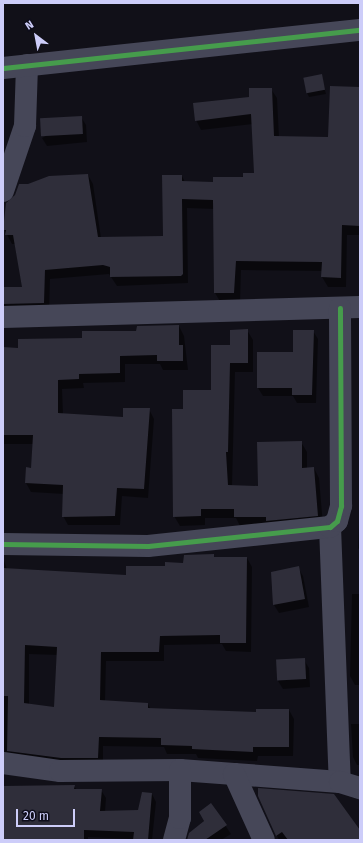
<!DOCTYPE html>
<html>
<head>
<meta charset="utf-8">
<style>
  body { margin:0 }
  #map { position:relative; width:363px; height:843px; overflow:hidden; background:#111018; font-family:"Fira Sans",sans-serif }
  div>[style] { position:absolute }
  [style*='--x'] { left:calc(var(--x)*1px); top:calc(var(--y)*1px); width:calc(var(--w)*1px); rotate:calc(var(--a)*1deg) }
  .shadow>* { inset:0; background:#0007 }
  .building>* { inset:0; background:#2f2e3a; transform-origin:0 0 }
  .minor>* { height:22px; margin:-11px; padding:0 11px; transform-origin:11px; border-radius:11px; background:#464758 }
  .tertiary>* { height:22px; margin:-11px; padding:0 11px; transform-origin:11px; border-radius:11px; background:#464758 }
  .cycleway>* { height:5px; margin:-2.5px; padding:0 2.5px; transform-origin:2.5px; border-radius:2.5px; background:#469c4c }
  span { translate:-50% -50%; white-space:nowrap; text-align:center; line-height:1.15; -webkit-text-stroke:4px #0e0d1b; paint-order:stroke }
  .frame { position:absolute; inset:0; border:4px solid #cdcdf9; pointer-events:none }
  .north { position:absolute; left:16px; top:16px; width:40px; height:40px; -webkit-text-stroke:3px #0e0d1b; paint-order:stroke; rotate:328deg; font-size:11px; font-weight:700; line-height:16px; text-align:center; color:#cdcdf9 }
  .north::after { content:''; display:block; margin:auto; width:14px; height:18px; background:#cdcdf9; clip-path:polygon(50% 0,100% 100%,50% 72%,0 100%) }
  .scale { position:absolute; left:16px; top:809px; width:59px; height:18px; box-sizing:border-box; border:2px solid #cdcdf9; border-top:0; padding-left:5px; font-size:12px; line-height:14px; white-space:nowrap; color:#cdcdf9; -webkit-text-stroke:3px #0e0d1b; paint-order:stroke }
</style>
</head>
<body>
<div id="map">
  <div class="shadow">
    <div style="clip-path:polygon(321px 75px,326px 94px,309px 97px,307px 93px)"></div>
    <div style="clip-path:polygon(360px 88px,360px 235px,347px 235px,346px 287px,328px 287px,322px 277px,322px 271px,241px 270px,240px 303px,221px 303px,215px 293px,214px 209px,187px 208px,188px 283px,117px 286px,109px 274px,50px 279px,49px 313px,3px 308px,3px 288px,23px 288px,15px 244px,12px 244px,4px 229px,28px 185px,88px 175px,93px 184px,101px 238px,164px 237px,182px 176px,185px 182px,214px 183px,255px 174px,253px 124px,201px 130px,196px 120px,271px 89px,277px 98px,279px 137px,329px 138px)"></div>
    <div style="clip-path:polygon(81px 117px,86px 125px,87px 142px,47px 146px,42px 138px)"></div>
    <div style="clip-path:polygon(179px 326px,184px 336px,188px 370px,163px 370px,160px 364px,125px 364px,125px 382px,83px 383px,84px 388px,62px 389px,63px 414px,124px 418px,149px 409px,154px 419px,148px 498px,122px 496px,120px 525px,68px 525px,63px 516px,64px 494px,31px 492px,26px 483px,32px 469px,33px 444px,3px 444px,3px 348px,19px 349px)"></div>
    <div style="clip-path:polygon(247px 330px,253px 340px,253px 372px,235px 372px,232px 486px,259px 487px,301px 442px,307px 452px,307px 469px,314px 468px,319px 478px,323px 525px,240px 526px,236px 518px,205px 518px,205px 525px,180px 526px,174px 516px,184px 410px,212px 391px,231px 346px)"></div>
    <div style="clip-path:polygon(313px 331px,318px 339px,316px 403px,297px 403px,293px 396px,263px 396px,258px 388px)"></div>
    <div style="clip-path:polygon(359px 526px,360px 526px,360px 551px,358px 548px)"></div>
    <div style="clip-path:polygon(evenodd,185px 556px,247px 558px,252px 567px,251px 652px,226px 651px,222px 644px,164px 645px,164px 661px,106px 661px,105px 701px,148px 704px,151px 710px,257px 713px,289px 710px,294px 719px,293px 756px,258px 756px,257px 761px,198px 758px,196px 754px,167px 754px,164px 747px,103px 746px,103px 767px,3px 753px,3px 558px,7px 569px,127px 576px,184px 564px,185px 556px,29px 654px,58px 655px,55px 708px,29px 705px,29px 654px)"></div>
    <div style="clip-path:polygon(298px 568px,303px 576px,309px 607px,279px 613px,274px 605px)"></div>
    <div style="clip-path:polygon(352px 594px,360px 594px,360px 685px,355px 685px,350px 676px)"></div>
    <div style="clip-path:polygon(304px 660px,309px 668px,310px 687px,283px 689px,278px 681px)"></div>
    <div style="clip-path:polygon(351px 724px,360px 724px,360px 765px,357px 765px,353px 757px)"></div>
    <div style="clip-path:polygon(74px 786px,77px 790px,101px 790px,106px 798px,105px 812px,139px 811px,152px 794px,156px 802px,152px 840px,88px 837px,88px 840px,3px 840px,3px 787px)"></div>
    <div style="clip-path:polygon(211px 804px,231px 834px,221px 840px,195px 840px)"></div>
    <div style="clip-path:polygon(271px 823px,360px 832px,360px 840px,279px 840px)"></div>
  </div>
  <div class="building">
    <div style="left:322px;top:74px;width:16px;height:19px;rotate:79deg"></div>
    <div style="clip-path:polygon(330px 86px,360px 87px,360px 226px,342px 225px,341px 278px,321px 277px,322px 262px,236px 261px,234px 293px,214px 293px,213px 200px,182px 199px,183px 274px,181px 276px,110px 277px,110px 267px,103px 265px,45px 270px,44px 303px,3px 304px,3px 287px,22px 287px,13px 235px,5px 235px,6px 230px,3px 230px,6px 203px,15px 195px,19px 184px,28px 184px,49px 176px,88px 174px,98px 237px,163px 236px,162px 175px,182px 175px,182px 181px,213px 182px,213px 177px,243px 177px,243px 173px,254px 173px,251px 114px,195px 121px,193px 103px,249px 97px,249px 88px,272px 88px,274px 136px,328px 137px)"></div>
    <div style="left:82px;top:116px;width:18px;height:42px;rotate:87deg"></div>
    <div style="clip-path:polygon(179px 325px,179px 345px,183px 345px,183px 361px,157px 361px,157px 355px,120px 356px,120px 373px,79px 374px,79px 379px,58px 380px,58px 413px,123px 417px,123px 408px,150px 408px,144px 489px,117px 488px,115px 516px,62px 517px,63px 485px,25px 483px,26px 467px,31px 468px,33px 435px,3px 435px,3px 347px,18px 348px,18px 339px,82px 338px,82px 331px,136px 331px,137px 326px)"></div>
    <div style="clip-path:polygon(248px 329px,248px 363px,230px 363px,228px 452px,226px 452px,228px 485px,258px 486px,257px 442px,302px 441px,302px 468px,314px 467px,318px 516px,266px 521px,266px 517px,234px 517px,234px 509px,201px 509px,201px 516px,173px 517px,172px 409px,183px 409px,183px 390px,211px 390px,211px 345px,230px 345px,230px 330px)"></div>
    <div style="clip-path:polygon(293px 330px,314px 330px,312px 395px,292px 395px,292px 388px,257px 388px,257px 352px,293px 352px)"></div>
    <div style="clip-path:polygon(evenodd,214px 554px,214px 557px,247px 557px,246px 643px,220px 643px,220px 635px,160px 636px,159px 652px,101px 652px,100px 700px,148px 703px,148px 708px,256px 712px,256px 709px,289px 709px,289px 747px,253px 747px,253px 752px,192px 749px,192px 746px,161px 745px,161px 738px,99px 737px,98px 758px,61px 758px,7px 751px,8px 696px,3px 696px,3px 568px,126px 575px,126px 566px,165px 566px,165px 562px,183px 563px,184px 555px,214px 554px,25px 645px,57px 647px,54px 707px,24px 703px,25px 645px)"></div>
    <div style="clip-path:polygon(299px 566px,305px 599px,273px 605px,271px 572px)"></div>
    <div style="left:305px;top:658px;width:21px;height:29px;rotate:87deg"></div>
    <div style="clip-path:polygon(75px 785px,74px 789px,102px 789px,100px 811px,138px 810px,142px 792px,152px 793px,148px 840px,133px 840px,134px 832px,84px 830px,84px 840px,3px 840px,3px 786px)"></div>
    <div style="clip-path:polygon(258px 788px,334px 794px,360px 830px,360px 840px,288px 840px,282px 832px,276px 836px,258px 796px)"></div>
    <div style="clip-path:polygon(211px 803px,227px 825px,205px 840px,187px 840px,189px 833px,204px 821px,199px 812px)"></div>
  </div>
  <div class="minor">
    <div style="--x:3;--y:191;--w:69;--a:-71.3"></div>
    <div style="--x:25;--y:126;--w:61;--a:-88.1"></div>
    <div style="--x:3;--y:317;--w:357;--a:-1.6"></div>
    <div style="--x:330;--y:527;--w:255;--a:87.8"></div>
    <div style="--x:3;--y:544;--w:145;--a:0.8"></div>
    <div style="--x:148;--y:546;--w:183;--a:-6"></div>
    <div style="--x:330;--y:527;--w:9;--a:-41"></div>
    <div style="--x:337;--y:521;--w:16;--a:-75"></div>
    <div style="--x:341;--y:506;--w:198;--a:-90.3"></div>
    <div style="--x:3;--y:763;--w:58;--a:8"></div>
    <div style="--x:60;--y:771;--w:120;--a:-0.5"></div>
    <div style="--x:180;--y:770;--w:54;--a:4.2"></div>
    <div style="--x:234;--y:774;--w:106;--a:4.3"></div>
    <div style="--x:340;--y:782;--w:21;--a:17"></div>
    <div style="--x:234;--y:774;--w:72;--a:65.6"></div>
    <div style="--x:174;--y:840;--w:23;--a:-75"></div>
    <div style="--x:180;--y:818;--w:48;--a:-90"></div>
  </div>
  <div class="tertiary">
    <div style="--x:3;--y:68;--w:359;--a:-6.1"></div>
  </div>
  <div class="cycleway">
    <div style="--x:3;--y:68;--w:359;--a:-6.1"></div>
    <div style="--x:3;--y:544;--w:145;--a:0.8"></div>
    <div style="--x:148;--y:546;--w:183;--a:-6"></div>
    <div style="--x:330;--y:527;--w:9;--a:-41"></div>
    <div style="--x:337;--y:521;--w:16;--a:-75"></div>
    <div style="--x:341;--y:506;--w:198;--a:-90.3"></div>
  </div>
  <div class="frame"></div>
  <div class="north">N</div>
  <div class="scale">20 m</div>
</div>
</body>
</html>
